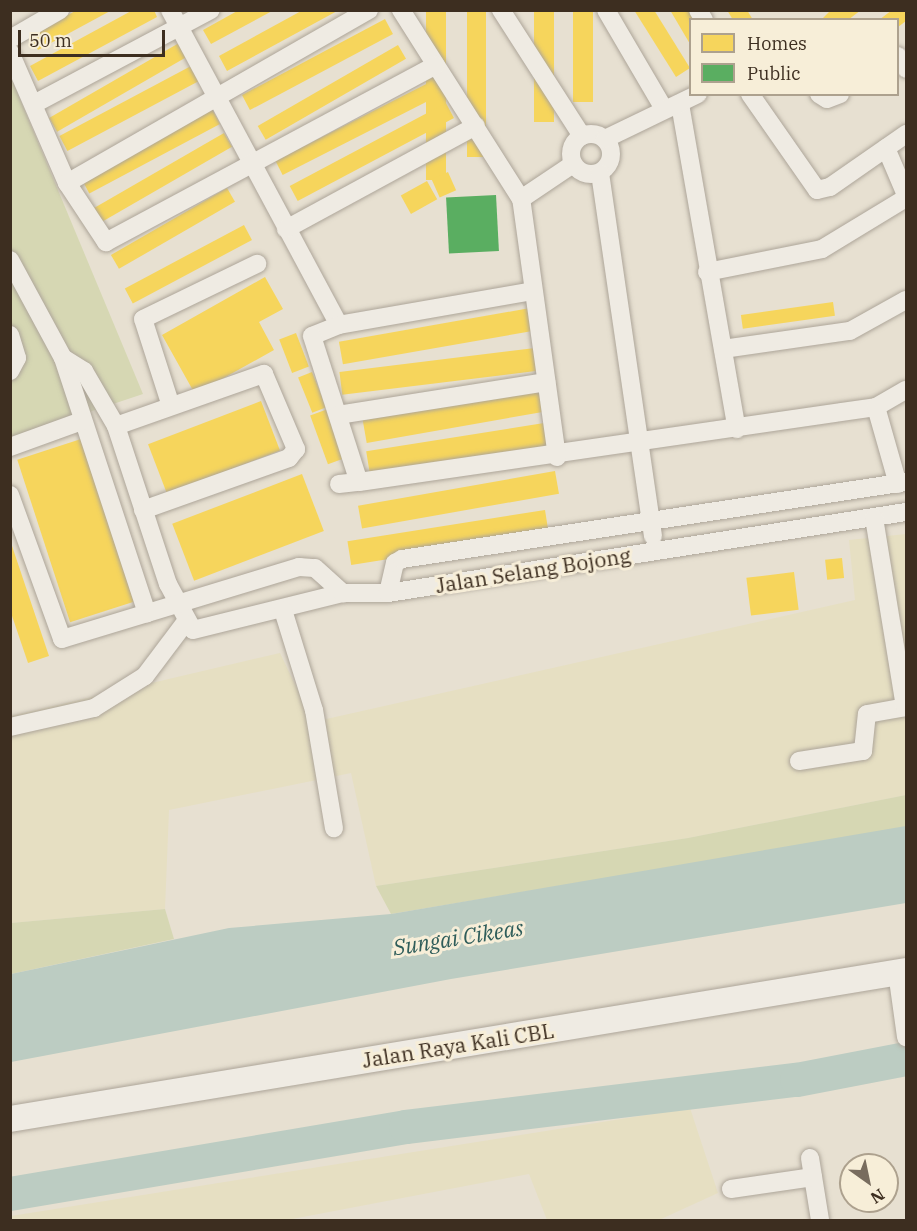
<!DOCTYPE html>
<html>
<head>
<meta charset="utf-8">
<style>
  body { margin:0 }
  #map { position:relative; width:917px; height:1231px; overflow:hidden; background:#e7e0d1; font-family:"IBM Plex Serif",serif }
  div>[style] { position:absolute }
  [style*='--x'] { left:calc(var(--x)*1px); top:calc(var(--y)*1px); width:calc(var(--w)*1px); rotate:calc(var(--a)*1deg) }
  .farmland>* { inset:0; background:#e6dfc2 }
  .green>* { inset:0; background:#d6d7b3 }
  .water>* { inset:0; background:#bcccc2 }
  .homes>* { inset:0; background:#f6d55c; transform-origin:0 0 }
  .public>* { inset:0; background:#5aae61; transform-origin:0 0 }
  .river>* { height:34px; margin:-17px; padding:0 17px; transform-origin:17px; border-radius:17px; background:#bcccc2 }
  .roads { filter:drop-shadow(0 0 2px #ada599) drop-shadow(0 0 2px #ada599) }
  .street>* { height:18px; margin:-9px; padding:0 9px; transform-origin:9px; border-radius:9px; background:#efebe3 }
  .street>.ring { margin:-9px; padding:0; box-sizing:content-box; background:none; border:18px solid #efebe3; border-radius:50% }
  .secondary>* { height:26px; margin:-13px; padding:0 13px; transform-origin:13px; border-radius:13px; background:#efebe3 }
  span { translate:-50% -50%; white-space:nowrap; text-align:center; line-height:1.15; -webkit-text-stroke:6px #f7eed8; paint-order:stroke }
  .street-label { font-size:21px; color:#3d2e20 }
  .water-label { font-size:22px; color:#2f5d5a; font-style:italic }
  .frame { position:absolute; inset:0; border:12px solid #3d2e20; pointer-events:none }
  .legend { position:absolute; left:689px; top:18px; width:210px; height:78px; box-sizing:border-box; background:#f7eed8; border:2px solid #ada18e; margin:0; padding:8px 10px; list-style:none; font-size:18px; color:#3d2e20 }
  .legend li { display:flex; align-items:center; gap:12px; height:30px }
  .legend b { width:30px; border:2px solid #ada18e }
  .north { position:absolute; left:839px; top:1153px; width:60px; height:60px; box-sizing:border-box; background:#f7eed8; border:2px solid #ada18e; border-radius:50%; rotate:147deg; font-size:16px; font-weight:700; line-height:24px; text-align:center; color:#3d2e20 }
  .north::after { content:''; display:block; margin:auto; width:21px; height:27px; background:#786c5e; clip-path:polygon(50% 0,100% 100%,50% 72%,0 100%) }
  .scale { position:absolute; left:18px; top:30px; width:147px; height:27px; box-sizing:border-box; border:3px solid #3d2e20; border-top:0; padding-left:8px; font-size:18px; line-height:21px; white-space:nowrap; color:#3d2e20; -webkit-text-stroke:4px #f7eed8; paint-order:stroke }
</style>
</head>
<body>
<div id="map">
  <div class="farmland">
    <div style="clip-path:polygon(906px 534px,906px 795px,688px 838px,376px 886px,351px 773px,169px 810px,165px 909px,11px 923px,11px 716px,280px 653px,313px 722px,855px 600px,849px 540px)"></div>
    <div style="clip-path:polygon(690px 1108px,718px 1193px,659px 1220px,547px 1220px,529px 1174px,287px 1220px,11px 1220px,11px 1216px)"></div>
  </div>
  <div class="green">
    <div style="clip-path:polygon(10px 75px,143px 394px,11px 438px,10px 438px)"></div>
    <div style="clip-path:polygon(906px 795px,906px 827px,817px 843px,391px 914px,376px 886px,688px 838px)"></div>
    <div style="clip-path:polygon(165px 909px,174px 939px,11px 974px,11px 923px)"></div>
  </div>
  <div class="water">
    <div style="clip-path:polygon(906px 826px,906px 903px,451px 979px,11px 1062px,11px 974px,229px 928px,391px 914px)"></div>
  </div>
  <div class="homes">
    <div style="clip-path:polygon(77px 10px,112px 10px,38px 50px,30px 36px)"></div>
    <div style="clip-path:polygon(133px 10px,154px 10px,157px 17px,38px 81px,30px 66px)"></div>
    <div style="clip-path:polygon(239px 10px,274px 10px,211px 44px,203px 30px)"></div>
    <div style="clip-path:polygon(303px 10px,339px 10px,227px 71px,219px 56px)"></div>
    <div style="left:426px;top:10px;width:20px;height:170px"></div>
    <div style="left:467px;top:10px;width:19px;height:147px"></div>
    <div style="left:534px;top:10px;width:20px;height:112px"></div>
    <div style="left:573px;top:10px;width:20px;height:92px"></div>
    <div style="clip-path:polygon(634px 10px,654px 10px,690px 68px,676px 77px)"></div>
    <div style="clip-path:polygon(670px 10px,690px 10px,695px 20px,690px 20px,690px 44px)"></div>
    <div style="clip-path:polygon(727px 10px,747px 10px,753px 20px,733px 20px)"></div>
    <div style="clip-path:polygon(831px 10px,861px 10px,848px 20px,821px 20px)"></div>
    <div style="clip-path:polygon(892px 10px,906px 10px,906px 21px,898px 27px,898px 20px,879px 20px)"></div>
    <div style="left:385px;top:19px;width:17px;height:162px;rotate:62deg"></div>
    <div style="left:179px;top:43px;width:16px;height:150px;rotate:60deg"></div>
    <div style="left:398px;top:45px;width:16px;height:162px;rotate:60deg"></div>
    <div style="left:191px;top:66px;width:17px;height:149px;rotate:62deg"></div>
    <div style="left:434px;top:80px;width:16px;height:178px;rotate:63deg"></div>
    <div style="left:446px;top:103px;width:17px;height:177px;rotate:62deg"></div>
    <div style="left:212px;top:109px;width:17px;height:148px;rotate:62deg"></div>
    <div style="left:224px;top:133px;width:16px;height:150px;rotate:60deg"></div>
    <div style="left:448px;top:172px;width:20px;height:18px;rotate:66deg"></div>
    <div style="left:427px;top:181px;width:21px;height:30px;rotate:61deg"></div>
    <div style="left:227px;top:188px;width:16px;height:134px;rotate:60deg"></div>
    <div style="left:244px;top:225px;width:17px;height:135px;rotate:62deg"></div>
    <div style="clip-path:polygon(265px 277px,283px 309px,259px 322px,274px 350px,195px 394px,162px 335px)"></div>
    <div style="left:833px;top:302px;width:14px;height:93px;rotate:82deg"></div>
    <div style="left:530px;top:308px;width:23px;height:194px;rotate:80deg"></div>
    <div style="left:296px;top:333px;width:36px;height:18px;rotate:69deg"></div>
    <div style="left:535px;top:348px;width:23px;height:197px;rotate:83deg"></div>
    <div style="left:312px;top:372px;width:38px;height:15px;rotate:68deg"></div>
    <div style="left:540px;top:389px;width:23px;height:180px;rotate:80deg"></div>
    <div style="left:261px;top:401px;width:53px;height:121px;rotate:69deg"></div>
    <div style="left:328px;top:409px;width:52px;height:19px;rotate:70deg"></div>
    <div style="left:544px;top:423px;width:24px;height:180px;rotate:81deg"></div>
    <div style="left:81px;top:439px;width:171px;height:67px;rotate:72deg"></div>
    <div style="left:555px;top:471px;width:23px;height:200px;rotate:80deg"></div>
    <div style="left:302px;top:474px;width:61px;height:139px;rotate:69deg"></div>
    <div style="left:545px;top:510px;width:24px;height:200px;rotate:81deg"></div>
    <div style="clip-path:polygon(10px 540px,49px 656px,28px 663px,10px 610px)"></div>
    <div style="left:842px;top:558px;width:20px;height:17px;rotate:84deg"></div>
    <div style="left:794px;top:572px;width:38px;height:48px;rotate:83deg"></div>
  </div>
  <div class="public">
    <div style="left:496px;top:195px;width:56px;height:50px;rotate:87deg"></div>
  </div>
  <div class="river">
    <div style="--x:10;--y:1194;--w:402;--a:-9.6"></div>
    <div style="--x:406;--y:1127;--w:394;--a:-6.9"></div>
    <div style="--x:797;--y:1080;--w:111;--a:-10.9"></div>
  </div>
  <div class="roads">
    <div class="street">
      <div style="--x:170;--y:10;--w:357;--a:61.8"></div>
      <div style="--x:401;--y:10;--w:224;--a:57.6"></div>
      <div style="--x:501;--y:10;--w:150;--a:57.3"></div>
      <div style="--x:606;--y:10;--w:115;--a:59.6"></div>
      <div style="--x:698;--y:10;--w:12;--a:59"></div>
      <div style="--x:10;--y:39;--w:58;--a:-30.1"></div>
      <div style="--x:10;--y:52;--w:143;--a:66.5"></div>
      <div style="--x:67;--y:183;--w:71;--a:56.5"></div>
      <div style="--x:106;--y:242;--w:374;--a:-28.2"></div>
      <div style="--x:898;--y:56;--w:15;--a:58"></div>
      <div style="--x:750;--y:94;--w:117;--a:55.1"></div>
      <div style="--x:817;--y:190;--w:13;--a:-13"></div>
      <div style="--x:830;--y:187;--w:93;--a:-34.9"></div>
      <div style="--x:819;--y:94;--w:9;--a:32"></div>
      <div style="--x:827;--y:99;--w:14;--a:-21"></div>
      <div style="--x:34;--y:104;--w:200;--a:-28"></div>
      <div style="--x:680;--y:104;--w:330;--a:80.1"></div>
      <div class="ring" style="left:571px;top:134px;width:22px;height:22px"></div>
      <div style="--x:605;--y:139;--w:103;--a:-25.8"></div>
      <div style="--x:886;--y:148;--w:51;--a:66.9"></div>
      <div style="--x:600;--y:173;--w:367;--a:81.7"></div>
      <div style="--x:67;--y:183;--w:348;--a:-29.8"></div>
      <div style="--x:286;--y:229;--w:216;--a:-28.5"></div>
      <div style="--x:10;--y:260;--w:111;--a:61.6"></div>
      <div style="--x:63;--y:358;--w:269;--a:71.8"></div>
      <div style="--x:707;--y:272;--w:117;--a:-11.3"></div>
      <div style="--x:822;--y:249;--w:98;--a:-31.3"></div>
      <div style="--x:533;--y:291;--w:197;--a:170.1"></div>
      <div style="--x:339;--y:325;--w:29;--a:158"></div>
      <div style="--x:312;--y:336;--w:153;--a:72.2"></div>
      <div style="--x:359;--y:482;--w:522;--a:-8.25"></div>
      <div style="--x:876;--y:407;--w:34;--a:-30"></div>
      <div style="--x:10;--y:335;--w:24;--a:73"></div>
      <div style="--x:17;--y:358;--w:15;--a:118"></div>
      <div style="--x:723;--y:349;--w:128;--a:-8.1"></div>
      <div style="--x:850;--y:331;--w:64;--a:-29"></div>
      <div style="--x:63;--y:358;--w:25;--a:32"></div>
      <div style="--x:84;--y:371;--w:64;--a:59.8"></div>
      <div style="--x:116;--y:426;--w:166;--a:71.8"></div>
      <div style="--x:168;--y:584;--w:52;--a:61.5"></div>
      <div style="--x:193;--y:630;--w:154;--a:-13.9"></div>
      <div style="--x:343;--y:593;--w:45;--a:0"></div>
      <div style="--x:388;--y:593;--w:524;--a:-8.89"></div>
      <div style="--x:170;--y:403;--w:88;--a:-107.8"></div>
      <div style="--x:143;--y:319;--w:127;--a:-25.8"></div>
      <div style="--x:876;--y:407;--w:80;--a:74.1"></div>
      <div style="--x:338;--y:415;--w:211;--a:-9"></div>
      <div style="--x:116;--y:426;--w:157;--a:-19.4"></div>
      <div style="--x:264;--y:374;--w:82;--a:66.9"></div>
      <div style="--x:296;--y:449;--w:11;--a:128"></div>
      <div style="--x:289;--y:458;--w:155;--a:160.4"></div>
      <div style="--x:10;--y:447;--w:77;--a:-19.9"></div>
      <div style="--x:557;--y:457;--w:260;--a:-97.9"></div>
      <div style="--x:521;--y:199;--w:63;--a:-33.9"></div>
      <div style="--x:339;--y:484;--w:20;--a:-6"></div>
      <div style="--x:10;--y:495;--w:153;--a:70.1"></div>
      <div style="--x:62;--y:639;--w:248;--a:-16.9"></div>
      <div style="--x:299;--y:567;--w:16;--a:4"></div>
      <div style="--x:315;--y:568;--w:38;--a:42"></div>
      <div style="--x:388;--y:593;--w:31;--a:-77"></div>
      <div style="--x:395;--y:563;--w:8;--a:-30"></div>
      <div style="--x:402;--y:559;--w:510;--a:-8.69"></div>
      <div style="--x:283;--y:610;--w:105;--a:72.8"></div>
      <div style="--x:314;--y:710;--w:120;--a:80.4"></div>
      <div style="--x:10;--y:727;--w:86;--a:-12.7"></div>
      <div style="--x:94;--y:708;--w:60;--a:-32.1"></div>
      <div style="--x:145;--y:676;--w:66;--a:-53"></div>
      <div style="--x:799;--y:761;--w:65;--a:-8.9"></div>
      <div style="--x:863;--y:751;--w:37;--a:-84"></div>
      <div style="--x:867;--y:714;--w:39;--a:-10"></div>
      <div style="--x:905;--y:707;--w:192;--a:-99.3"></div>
      <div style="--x:897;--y:972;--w:66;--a:82.1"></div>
      <div style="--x:810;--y:1158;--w:63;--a:80.8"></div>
      <div style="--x:731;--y:1189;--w:83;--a:-8.3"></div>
    </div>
    <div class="secondary">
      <div style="--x:10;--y:1119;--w:908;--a:-9.38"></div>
    </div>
  </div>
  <div class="street-label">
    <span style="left:533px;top:570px;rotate:-9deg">Jalan Selang Bojong</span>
    <span style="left:458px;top:1045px;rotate:-9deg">Jalan Raya Kali CBL</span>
  </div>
  <div class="water-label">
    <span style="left:458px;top:937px;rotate:-9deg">Sungai Cikeas</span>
  </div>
  <div class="frame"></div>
  <ul class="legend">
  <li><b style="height:16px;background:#f6d55c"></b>Homes</li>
  <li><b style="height:16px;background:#5aae61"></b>Public</li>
  </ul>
  <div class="north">N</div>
  <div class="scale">50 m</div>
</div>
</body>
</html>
